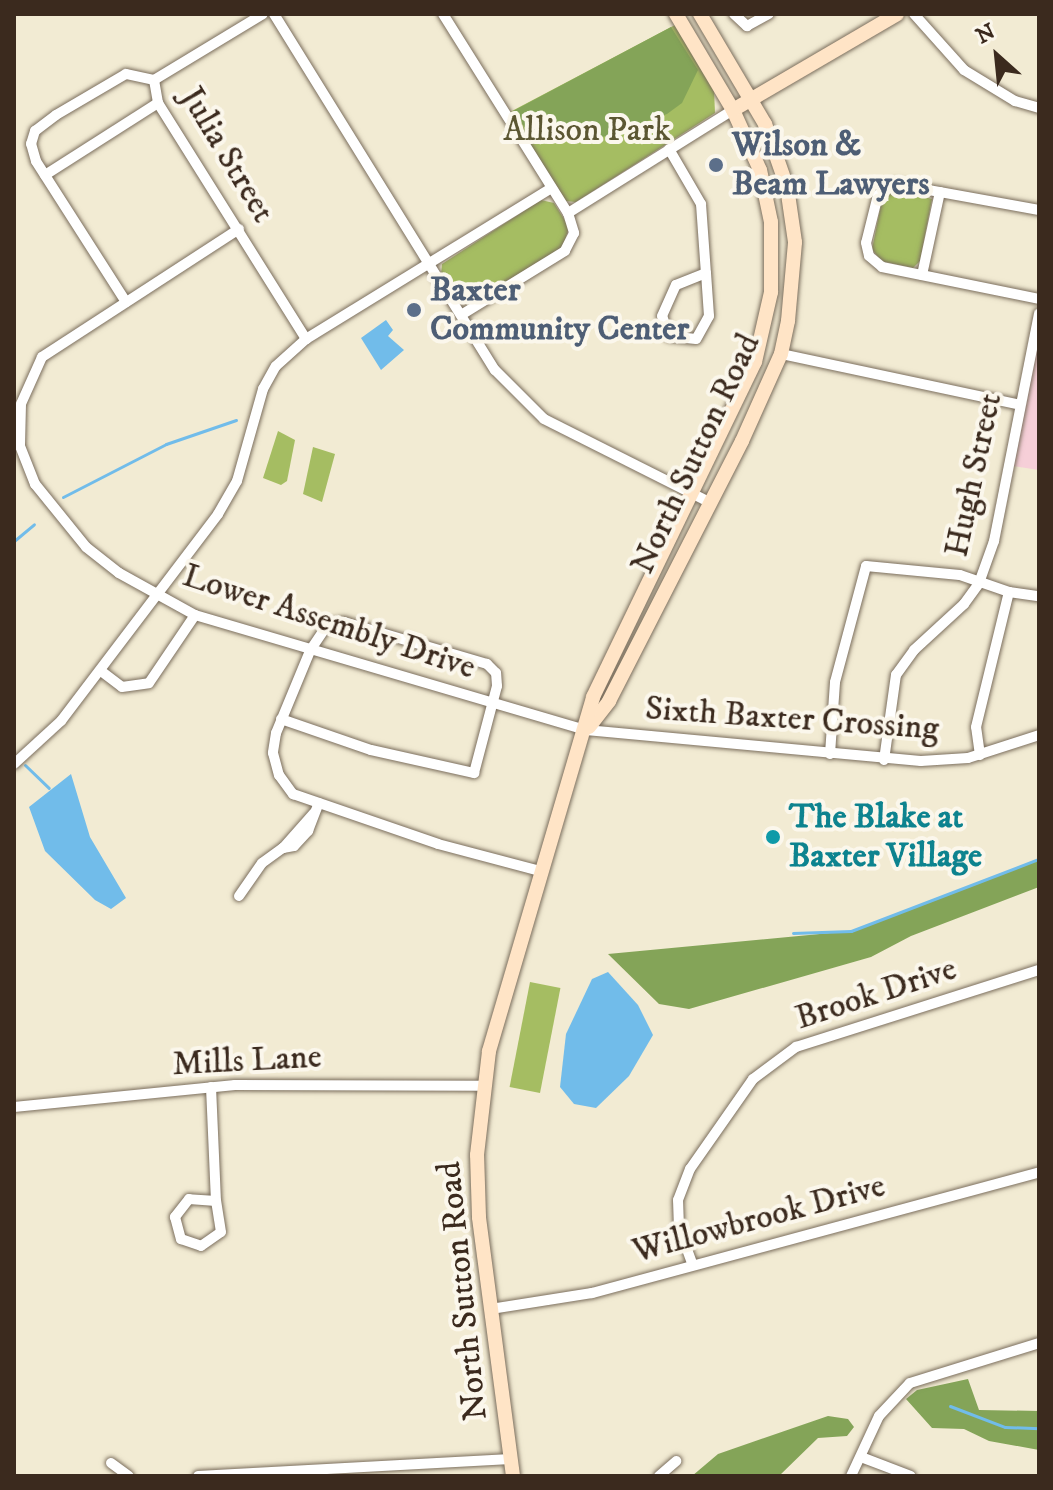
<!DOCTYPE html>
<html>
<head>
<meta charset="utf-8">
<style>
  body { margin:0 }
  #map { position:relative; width:1053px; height:1490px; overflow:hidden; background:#f2ebd3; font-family:"IM FELL DW Pica",serif }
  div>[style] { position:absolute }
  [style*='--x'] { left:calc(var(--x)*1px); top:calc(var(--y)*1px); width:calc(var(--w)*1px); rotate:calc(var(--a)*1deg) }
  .built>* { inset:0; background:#f6cfd8 }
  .green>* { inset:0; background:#a5bd62; transform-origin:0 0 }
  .forest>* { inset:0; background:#84a458 }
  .water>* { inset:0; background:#71bcea }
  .stream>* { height:3px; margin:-1.5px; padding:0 1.5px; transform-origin:1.5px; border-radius:1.5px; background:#71bcea }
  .roads { filter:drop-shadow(0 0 2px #7b6e5d) drop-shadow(0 0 2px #7b6e5d) }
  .street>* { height:10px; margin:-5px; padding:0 5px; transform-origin:5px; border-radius:5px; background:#fff }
  .secondary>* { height:14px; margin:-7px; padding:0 7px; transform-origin:7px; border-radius:7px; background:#ffe4c6 }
  .dots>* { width:22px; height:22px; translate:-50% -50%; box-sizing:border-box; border:4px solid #fbf7ec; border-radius:50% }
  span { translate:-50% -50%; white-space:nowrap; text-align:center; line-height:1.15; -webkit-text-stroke:8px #fbf7ec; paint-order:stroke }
  .park-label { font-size:34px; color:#5b5632 }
  .service-label { font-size:34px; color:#4e5e75; font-weight:700 }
  .left { translate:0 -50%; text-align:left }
  .street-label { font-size:34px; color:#3b2a1e }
  .culture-label { font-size:34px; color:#0d838f; font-weight:700 }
  .frame { position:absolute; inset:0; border:16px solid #3b2a1e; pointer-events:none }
  .north { position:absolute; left:957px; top:16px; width:80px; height:80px; -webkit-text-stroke:6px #fbf7ec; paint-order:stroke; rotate:333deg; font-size:22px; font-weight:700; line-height:32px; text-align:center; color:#3b2a1e }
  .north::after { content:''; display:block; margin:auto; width:28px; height:36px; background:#3b2a1e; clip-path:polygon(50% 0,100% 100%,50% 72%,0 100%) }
</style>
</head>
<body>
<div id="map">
  <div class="built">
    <div style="clip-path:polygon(1039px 313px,1039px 470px,1006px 465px)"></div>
  </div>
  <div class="green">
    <div style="clip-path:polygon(675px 25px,714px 90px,715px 113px,576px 202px,565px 201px,510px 112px)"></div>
    <div style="clip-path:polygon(893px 188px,932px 199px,920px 261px,913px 268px,881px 261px,872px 249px,882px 200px)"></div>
    <div style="clip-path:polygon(541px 200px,554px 203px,569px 227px,563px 247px,479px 299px,459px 303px,441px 275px,442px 264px)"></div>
    <div style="clip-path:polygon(278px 431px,295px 440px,287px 481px,281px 485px,263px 478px)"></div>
    <div style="clip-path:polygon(313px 447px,335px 454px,322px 502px,303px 494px)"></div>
    <div style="left:530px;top:982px;width:31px;height:107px;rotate:11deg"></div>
  </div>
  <div class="forest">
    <div style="clip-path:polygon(671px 27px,698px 70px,682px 103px,667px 114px,600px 138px,549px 141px,534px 140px,513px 111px)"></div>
    <div style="clip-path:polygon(1039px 859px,1039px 887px,911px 936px,871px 957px,689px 1009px,659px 1004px,608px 954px,851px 931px)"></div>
    <div style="clip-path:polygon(968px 1379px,979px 1410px,1039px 1411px,1039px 1450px,989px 1441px,964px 1429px,932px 1428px,906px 1399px,917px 1390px)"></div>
    <div style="clip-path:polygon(828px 1416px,848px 1419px,854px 1427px,847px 1436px,818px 1438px,779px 1476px,692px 1476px,718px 1454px)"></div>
  </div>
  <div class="water">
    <div style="clip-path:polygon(386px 320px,393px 330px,388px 336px,404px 350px,381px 370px,361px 338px)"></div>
    <div style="clip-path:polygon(71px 774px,90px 837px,126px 898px,111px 909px,95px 900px,45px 851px,29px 807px)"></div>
    <div style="clip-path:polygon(608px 972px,638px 1005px,653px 1035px,629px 1076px,596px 1108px,574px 1104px,560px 1087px,566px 1034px,592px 979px)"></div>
  </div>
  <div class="stream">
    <div style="--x:63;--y:497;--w:116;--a:-27.2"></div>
    <div style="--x:166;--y:444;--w:74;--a:-18.9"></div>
    <div style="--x:14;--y:541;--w:26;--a:-40"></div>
    <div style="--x:25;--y:765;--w:33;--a:44"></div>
    <div style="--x:793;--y:933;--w:58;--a:-2"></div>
    <div style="--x:851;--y:931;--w:201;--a:-21"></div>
    <div style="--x:950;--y:1406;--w:59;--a:20.9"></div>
    <div style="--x:1005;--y:1427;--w:34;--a:2"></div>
  </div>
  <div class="roads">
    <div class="street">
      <div style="--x:274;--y:14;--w:419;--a:58.2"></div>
      <div style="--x:495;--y:370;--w:69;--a:45"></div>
      <div style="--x:544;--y:419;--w:187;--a:26.7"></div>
      <div style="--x:443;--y:14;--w:235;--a:57.9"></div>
      <div style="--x:568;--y:213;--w:21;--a:73"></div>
      <div style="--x:574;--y:233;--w:20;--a:117"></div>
      <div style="--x:565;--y:251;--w:122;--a:148.4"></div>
      <div style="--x:734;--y:14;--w:18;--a:43"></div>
      <div style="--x:747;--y:26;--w:25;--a:-29"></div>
      <div style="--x:914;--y:14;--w:75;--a:48.2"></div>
      <div style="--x:964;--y:70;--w:60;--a:31.3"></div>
      <div style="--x:1015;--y:101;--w:25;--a:16"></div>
      <div style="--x:154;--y:80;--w:23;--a:80"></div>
      <div style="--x:158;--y:103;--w:279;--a:57.9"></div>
      <div style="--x:154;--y:80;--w:127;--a:-31.2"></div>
      <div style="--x:669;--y:149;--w:64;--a:59.8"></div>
      <div style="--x:701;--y:204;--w:69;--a:85.9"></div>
      <div style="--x:706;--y:273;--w:43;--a:86"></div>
      <div style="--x:709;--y:316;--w:26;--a:119"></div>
      <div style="--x:696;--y:339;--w:27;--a:-174"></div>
      <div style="--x:669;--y:336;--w:21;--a:-109"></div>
      <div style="--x:662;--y:316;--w:34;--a:-66"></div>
      <div style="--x:676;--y:285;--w:32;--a:-22"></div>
      <div style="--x:45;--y:175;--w:134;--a:-32.5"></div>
      <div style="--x:1039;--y:210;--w:145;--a:-169.7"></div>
      <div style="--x:896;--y:184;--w:21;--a:149"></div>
      <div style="--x:878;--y:195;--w:49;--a:104"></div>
      <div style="--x:866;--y:243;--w:13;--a:77"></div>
      <div style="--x:869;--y:256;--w:17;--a:40"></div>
      <div style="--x:882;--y:267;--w:160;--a:11.5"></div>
      <div style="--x:568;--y:213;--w:195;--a:-32"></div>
      <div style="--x:239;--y:229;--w:235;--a:147"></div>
      <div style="--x:42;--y:357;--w:51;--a:114.1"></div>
      <div style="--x:21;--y:404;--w:42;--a:91.4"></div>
      <div style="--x:20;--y:446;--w:41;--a:68.5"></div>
      <div style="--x:35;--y:484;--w:81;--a:51"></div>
      <div style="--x:86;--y:547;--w:42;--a:38.2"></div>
      <div style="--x:119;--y:573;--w:87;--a:28.9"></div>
      <div style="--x:195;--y:615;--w:408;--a:16.4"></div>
      <div style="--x:586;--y:730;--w:336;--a:5.3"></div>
      <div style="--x:921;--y:761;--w:47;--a:-3.7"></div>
      <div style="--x:968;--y:758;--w:75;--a:-17.9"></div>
      <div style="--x:922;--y:275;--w:85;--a:-77.8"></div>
      <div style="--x:126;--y:302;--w:167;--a:-122.6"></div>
      <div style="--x:36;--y:161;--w:18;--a:-106"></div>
      <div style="--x:31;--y:144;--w:14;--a:-73"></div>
      <div style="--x:35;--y:131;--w:26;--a:-37"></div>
      <div style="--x:56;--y:115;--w:81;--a:-30.4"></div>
      <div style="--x:126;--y:74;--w:29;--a:12"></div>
      <div style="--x:781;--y:354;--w:241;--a:12"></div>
      <div style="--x:101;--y:671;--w:26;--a:37"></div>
      <div style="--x:122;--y:687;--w:27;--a:-8"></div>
      <div style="--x:149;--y:683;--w:82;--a:-55.9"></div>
      <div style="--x:281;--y:719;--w:95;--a:19"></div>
      <div style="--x:371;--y:750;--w:106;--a:12.6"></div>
      <div style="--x:474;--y:773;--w:90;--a:-75.2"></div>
      <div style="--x:497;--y:686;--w:13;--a:-94"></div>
      <div style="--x:496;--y:673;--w:13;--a:-135"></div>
      <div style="--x:487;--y:664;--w:149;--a:-163.6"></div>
      <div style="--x:344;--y:622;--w:16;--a:173"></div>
      <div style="--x:328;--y:624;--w:32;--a:124"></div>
      <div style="--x:310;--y:651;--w:89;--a:112.5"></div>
      <div style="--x:276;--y:733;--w:20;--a:99"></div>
      <div style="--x:273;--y:753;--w:23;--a:75"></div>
      <div style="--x:279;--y:775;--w:24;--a:54"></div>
      <div style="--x:293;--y:794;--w:153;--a:19"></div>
      <div style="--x:438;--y:844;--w:106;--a:14.8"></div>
      <div style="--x:830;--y:754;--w:72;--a:-86"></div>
      <div style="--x:835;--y:682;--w:120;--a:-75"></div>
      <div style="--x:866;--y:566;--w:94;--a:5.5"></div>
      <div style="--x:960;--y:575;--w:52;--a:19.1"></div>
      <div style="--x:1009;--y:592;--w:30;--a:8"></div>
      <div style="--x:980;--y:755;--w:28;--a:-98"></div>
      <div style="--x:976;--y:727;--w:139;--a:-76.3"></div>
      <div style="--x:884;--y:760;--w:86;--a:-82"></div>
      <div style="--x:896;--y:675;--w:31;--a:-54"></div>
      <div style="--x:914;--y:650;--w:68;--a:-42.6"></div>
      <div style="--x:964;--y:604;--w:26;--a:-54"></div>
      <div style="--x:979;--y:583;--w:45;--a:-70.3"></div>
      <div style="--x:994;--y:541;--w:232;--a:-78.8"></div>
      <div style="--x:14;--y:764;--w:64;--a:-42.5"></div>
      <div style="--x:61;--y:721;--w:260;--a:-52.8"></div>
      <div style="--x:218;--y:514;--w:38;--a:-60"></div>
      <div style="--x:237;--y:481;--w:96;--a:-74.2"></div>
      <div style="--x:263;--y:389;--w:26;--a:-61"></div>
      <div style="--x:276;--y:366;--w:40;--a:-42"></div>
      <div style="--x:306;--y:339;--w:288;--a:-31.6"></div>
      <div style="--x:314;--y:813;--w:47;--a:131.5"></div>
      <div style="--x:283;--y:848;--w:11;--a:-10"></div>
      <div style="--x:294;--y:846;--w:21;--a:-47"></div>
      <div style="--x:308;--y:831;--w:30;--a:-69"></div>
      <div style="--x:239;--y:896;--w:40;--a:-55.1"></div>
      <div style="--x:262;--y:863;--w:26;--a:-36"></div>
      <div style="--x:211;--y:1087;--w:114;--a:87.5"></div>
      <div style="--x:216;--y:1201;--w:27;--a:-176"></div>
      <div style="--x:189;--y:1199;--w:23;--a:128"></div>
      <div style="--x:175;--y:1217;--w:23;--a:75"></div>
      <div style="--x:181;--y:1239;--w:21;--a:19"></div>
      <div style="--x:201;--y:1246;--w:24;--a:-35"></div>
      <div style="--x:221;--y:1232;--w:31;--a:-99"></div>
      <div style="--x:14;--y:1107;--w:222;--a:-5.7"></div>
      <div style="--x:235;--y:1085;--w:248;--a:0.2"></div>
      <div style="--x:692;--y:1263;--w:37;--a:-110"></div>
      <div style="--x:679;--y:1228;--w:28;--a:-92"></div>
      <div style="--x:678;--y:1200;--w:33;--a:-69"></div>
      <div style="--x:690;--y:1169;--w:110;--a:-55"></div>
      <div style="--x:753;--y:1079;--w:54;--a:-36.7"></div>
      <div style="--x:796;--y:1047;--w:255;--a:-17.6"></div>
      <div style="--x:491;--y:1309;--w:102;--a:-9"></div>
      <div style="--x:592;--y:1293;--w:463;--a:-15.1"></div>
      <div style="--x:861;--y:1457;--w:53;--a:20.8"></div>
      <div style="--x:111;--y:1463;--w:22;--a:36"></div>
      <div style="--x:198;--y:1476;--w:313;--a:-3.1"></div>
      <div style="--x:659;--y:1476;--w:23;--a:-41"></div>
      <div style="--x:851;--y:1476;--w:66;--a:-65"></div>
      <div style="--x:879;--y:1416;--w:45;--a:-46.8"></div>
      <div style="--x:910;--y:1383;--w:135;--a:-17.2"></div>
    </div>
    <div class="secondary">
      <div style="--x:733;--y:110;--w:190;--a:-30.3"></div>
      <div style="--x:589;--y:727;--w:33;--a:-52"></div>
      <div style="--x:609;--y:701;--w:292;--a:-62.9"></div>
      <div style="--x:742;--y:441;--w:95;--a:-65.9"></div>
      <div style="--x:781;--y:354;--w:34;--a:-78"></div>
      <div style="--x:788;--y:321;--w:79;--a:-84.9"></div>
      <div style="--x:795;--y:242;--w:56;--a:-98.3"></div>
      <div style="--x:787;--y:187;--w:67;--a:-109.2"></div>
      <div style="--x:765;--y:124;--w:128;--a:-120.6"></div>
      <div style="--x:513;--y:1476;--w:261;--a:-97.5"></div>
      <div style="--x:479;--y:1217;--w:62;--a:-91.8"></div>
      <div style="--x:477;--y:1155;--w:105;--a:-83.4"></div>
      <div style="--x:489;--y:1051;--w:369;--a:-73.6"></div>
      <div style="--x:593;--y:697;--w:372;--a:-64.2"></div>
      <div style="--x:755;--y:362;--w:72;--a:-77.1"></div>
      <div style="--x:771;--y:292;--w:70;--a:-90"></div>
      <div style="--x:771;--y:222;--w:53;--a:-101.9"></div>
      <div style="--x:760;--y:170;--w:66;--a:-114.2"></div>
      <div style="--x:733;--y:110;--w:112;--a:-120.7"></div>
    </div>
  </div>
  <div class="dots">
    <div style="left:716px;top:165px;background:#5c6f8a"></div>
    <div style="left:414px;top:310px;background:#5c6f8a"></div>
    <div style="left:773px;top:837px;background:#0f9aa8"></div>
  </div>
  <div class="park-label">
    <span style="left:587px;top:131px">Allison Park</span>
  </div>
  <div class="service-label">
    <span class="left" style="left:732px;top:165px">Wilson &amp;<br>Beam Lawyers</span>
    <span class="left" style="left:430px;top:310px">Baxter<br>Community Center</span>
  </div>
  <div class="street-label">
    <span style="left:227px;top:155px;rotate:59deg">Julia Street</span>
    <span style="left:696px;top:454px;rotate:-65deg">North Sutton Road</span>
    <span style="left:974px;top:475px;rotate:-78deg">Hugh Street</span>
    <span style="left:329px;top:622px;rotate:18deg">Lower Assembly Drive</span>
    <span style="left:792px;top:719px;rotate:4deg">Sixth Baxter Crossing</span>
    <span style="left:876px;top:994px;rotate:-18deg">Brook Drive</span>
    <span style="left:247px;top:1061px;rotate:-3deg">Mills Lane</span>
    <span style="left:759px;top:1219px;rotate:-15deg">Willowbrook Drive</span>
    <span style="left:463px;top:1291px;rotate:-96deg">North Sutton Road</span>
  </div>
  <div class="culture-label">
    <span class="left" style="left:789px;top:837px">The Blake at<br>Baxter Village</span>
  </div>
  <div class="frame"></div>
  <div class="north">N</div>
</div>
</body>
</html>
